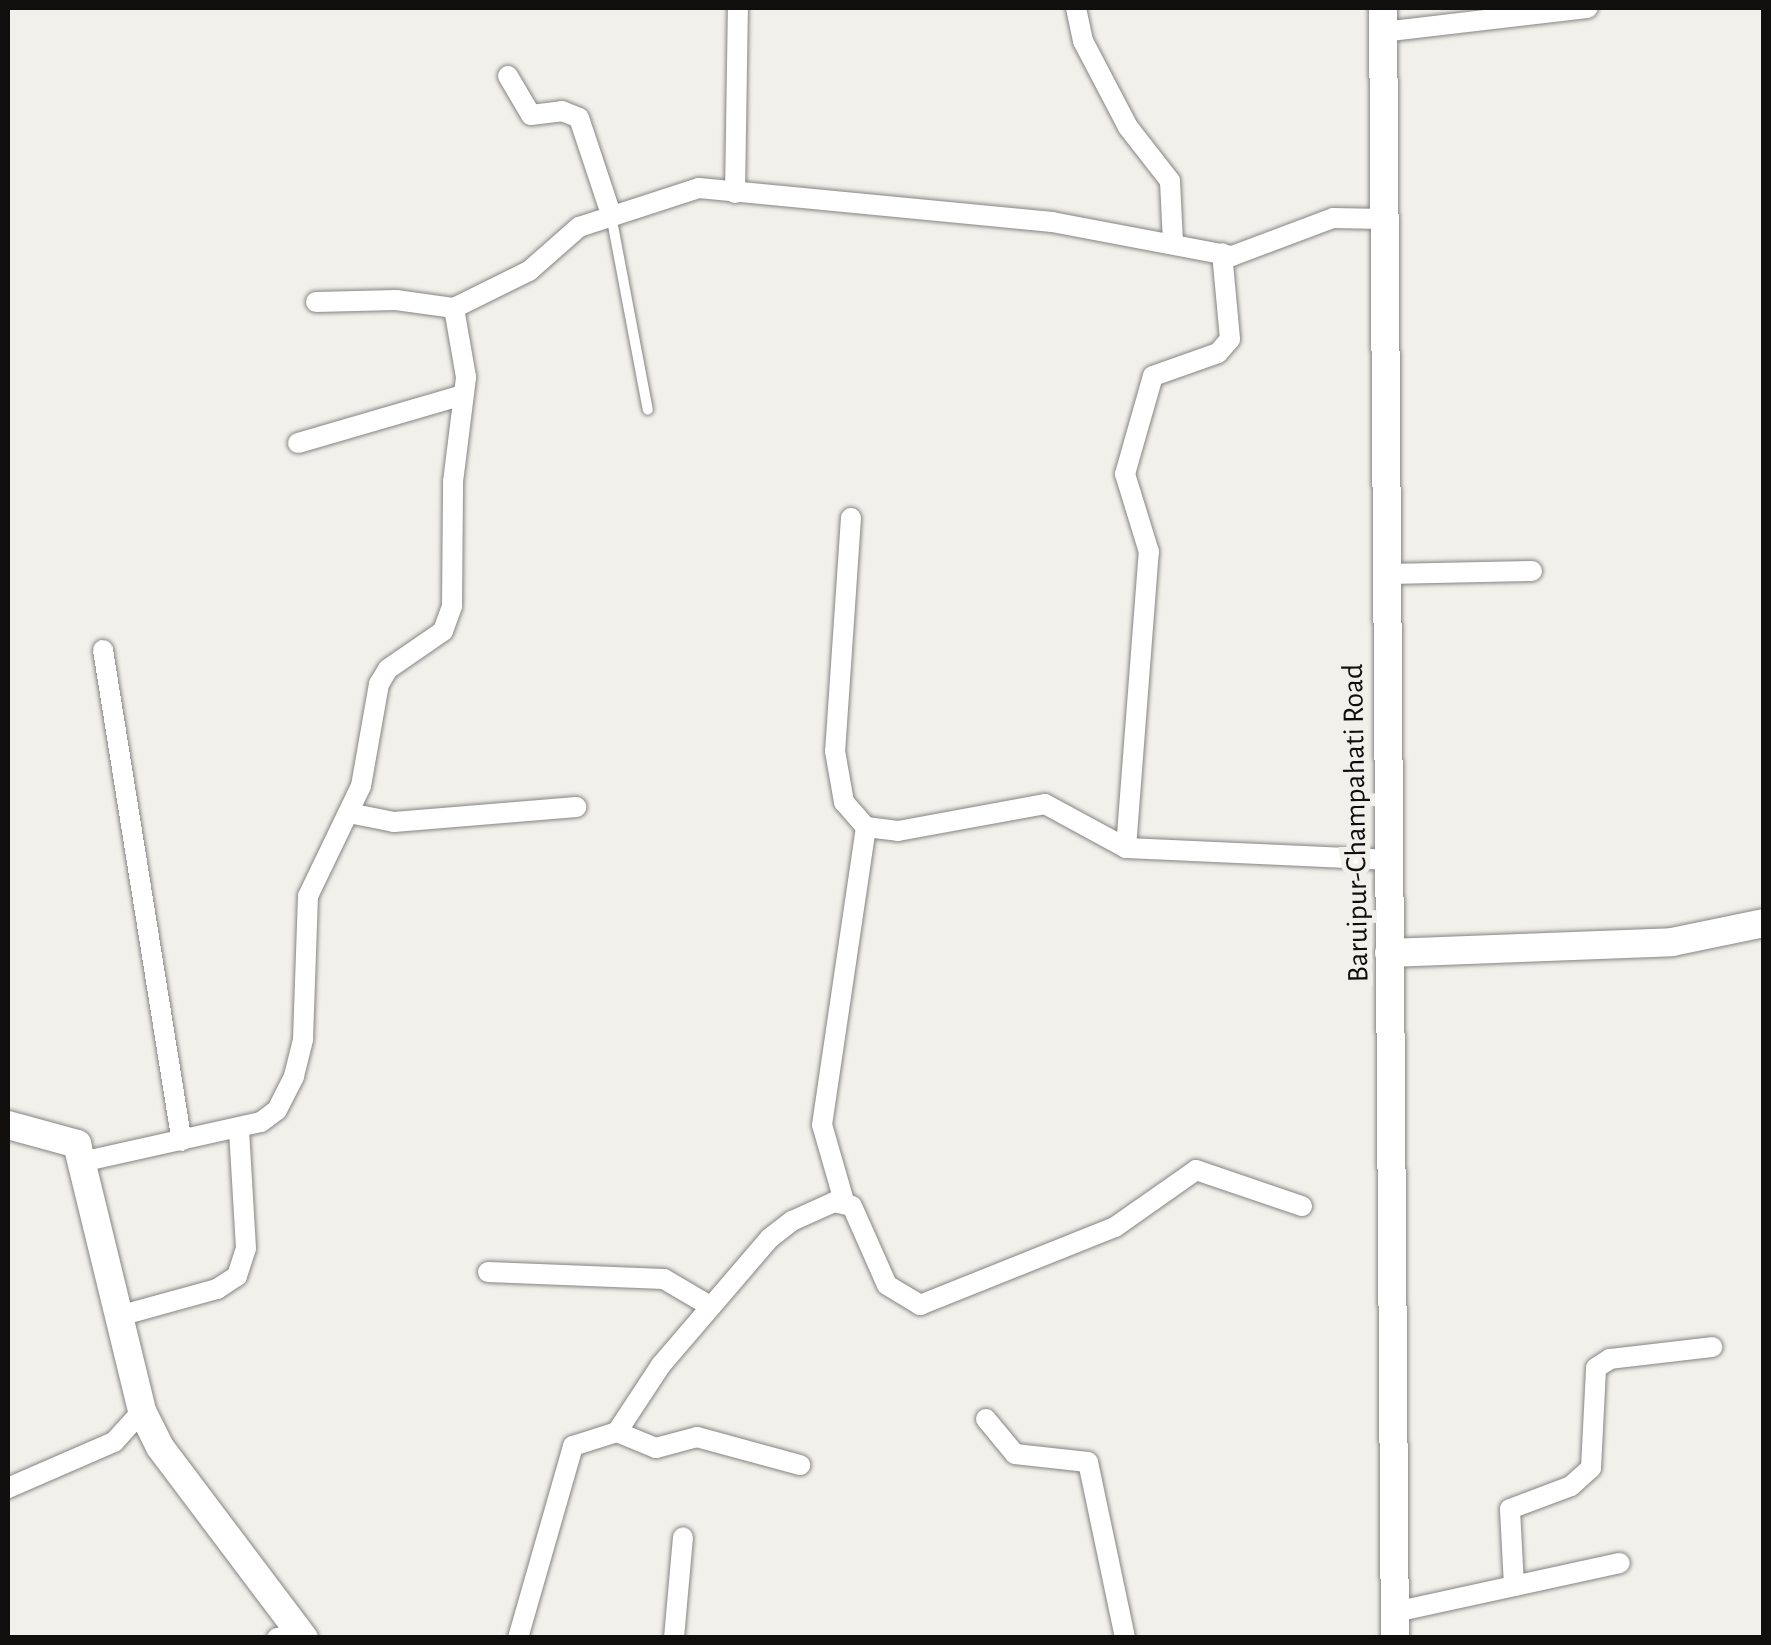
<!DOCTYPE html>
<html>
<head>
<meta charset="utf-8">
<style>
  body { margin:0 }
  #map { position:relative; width:1771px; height:1645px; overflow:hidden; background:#f2f0eb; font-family:"Alegreya Sans",sans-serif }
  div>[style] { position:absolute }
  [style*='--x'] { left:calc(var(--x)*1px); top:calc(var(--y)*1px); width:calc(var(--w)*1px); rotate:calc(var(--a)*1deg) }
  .roads { filter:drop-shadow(0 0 2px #858480) drop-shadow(0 0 2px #858480) }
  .lane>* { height:10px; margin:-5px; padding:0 5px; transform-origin:5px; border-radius:5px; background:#fff }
  .street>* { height:20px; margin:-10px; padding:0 10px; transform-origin:10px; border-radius:10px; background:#fff }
  .secondary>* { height:28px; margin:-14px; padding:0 14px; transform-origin:14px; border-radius:14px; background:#fff }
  span { translate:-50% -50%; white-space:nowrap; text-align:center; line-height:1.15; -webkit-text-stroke:10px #f2f0eb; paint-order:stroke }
  .street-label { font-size:30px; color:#100f0e }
  .frame { position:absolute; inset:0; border:10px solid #100f0e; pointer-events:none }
</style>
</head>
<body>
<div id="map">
  <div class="roads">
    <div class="lane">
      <div style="--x:611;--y:215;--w:198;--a:79.3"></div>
    </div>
    <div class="street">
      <div style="--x:1076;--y:8;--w:34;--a:78"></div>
      <div style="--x:1083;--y:41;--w:97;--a:62.4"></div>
      <div style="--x:1128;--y:127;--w:68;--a:52.1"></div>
      <div style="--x:1170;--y:181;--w:61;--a:87.2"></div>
      <div style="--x:1383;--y:32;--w:206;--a:-6.7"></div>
      <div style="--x:508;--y:76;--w:45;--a:59.5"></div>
      <div style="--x:531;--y:115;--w:31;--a:-7"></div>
      <div style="--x:562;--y:111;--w:18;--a:22"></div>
      <div style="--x:579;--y:118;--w:101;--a:71.6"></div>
      <div style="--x:735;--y:193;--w:185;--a:-89.1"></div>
      <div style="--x:316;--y:302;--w:80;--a:-1.4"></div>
      <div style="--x:396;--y:300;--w:59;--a:7.9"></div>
      <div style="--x:298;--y:443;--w:172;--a:-16.2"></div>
      <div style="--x:851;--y:518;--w:234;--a:93.9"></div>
      <div style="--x:835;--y:751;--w:52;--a:80"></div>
      <div style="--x:844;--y:802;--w:33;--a:49"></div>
      <div style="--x:866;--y:827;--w:32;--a:7"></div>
      <div style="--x:898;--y:831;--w:149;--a:-10.4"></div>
      <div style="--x:1045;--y:804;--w:92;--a:28.5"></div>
      <div style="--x:1126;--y:848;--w:261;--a:2.6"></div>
      <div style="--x:1386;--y:574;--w:146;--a:-1.2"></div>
      <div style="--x:103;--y:650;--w:497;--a:80.9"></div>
      <div style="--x:349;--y:813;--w:46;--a:11.3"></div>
      <div style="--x:394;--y:822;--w:183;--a:-4.7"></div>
      <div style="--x:1126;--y:848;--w:297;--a:-85.6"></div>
      <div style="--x:1149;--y:552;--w:82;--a:-107.1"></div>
      <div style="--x:1125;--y:474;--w:102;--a:-74.1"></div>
      <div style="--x:1153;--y:376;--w:69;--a:-19.5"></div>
      <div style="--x:1218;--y:353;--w:18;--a:-49"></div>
      <div style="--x:1230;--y:339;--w:86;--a:-95.3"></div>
      <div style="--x:86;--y:1161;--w:179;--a:-12.6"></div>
      <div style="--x:261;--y:1122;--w:20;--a:-37"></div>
      <div style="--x:277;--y:1110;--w:38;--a:-63"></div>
      <div style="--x:294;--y:1076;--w:38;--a:-76"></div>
      <div style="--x:303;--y:1039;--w:143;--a:-88"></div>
      <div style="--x:308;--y:896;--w:122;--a:-64.3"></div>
      <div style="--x:361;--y:786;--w:104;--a:-80"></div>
      <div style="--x:379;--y:684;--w:17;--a:-59"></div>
      <div style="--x:388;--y:669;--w:67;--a:-34.6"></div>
      <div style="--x:443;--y:631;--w:27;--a:-70"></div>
      <div style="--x:452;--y:606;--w:124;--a:-89.5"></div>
      <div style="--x:453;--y:482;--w:106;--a:-82.9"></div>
      <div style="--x:466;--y:377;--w:70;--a:-99.9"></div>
      <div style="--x:454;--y:308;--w:84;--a:-26.3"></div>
      <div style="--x:529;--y:271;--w:67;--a:-41.3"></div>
      <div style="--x:579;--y:227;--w:126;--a:-18"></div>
      <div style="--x:699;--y:188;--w:355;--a:5.5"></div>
      <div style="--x:1052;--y:222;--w:183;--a:10.7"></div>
      <div style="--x:1232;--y:256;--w:108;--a:-20.6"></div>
      <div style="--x:1333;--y:218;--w:51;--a:1.1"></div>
      <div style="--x:844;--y:1201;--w:79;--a:-106.1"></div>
      <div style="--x:822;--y:1125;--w:301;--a:-81.6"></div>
      <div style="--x:488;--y:1272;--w:176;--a:2.3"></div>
      <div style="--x:664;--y:1279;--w:53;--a:30.4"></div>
      <div style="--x:119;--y:1316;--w:102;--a:-15.4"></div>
      <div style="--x:217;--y:1289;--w:24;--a:-33"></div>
      <div style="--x:237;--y:1276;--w:29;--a:-72"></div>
      <div style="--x:246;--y:1248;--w:119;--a:-93.4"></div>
      <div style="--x:986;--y:1419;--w:45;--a:50.4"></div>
      <div style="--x:1015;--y:1454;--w:73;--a:6.3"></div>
      <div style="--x:1088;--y:1462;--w:180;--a:78.1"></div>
      <div style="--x:617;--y:1432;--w:42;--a:22.3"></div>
      <div style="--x:656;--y:1448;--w:42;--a:-15"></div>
      <div style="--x:697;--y:1437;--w:107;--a:15.2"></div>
      <div style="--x:8;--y:1488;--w:116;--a:-23.5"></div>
      <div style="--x:114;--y:1442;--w:42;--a:-47.9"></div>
      <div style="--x:1514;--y:1586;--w:77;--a:-93"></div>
      <div style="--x:1510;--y:1509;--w:65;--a:-20.7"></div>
      <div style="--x:1571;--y:1486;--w:27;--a:-42"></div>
      <div style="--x:1591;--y:1468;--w:100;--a:-87.1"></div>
      <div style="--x:1596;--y:1368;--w:17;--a:-33"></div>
      <div style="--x:1610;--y:1359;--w:103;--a:-6.7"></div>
      <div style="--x:1395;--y:1612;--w:230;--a:-12.3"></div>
      <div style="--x:277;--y:1638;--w:25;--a:-7"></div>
      <div style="--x:518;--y:1638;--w:200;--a:-74"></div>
      <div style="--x:573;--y:1446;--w:46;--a:-17.7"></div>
      <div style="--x:617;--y:1432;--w:80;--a:-56.7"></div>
      <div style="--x:661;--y:1365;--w:167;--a:-49.4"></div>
      <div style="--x:770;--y:1238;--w:28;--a:-38"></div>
      <div style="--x:792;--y:1221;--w:46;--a:-24.3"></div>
      <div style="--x:834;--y:1202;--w:18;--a:13"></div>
      <div style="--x:852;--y:1206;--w:86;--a:66.1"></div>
      <div style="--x:887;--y:1285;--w:39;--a:31"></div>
      <div style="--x:920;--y:1305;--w:210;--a:-21.8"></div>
      <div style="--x:1115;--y:1227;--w:99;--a:-35.1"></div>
      <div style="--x:1196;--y:1170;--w:112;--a:18.8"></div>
      <div style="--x:674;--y:1638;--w:101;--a:-84.9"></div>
    </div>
    <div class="secondary">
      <div style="--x:1383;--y:8;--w:1630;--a:89.58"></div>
      <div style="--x:1389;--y:953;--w:283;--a:-2.2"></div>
      <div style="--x:1672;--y:942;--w:94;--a:-11.7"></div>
      <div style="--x:8;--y:1125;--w:72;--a:15.4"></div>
      <div style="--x:77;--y:1144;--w:275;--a:76.3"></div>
      <div style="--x:142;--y:1411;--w:40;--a:63.4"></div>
      <div style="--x:160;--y:1447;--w:239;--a:53"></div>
    </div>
  </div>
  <div class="street-label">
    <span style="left:1356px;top:823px;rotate:-91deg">Baruipur-Champahati Road</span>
  </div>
  <div class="frame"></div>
</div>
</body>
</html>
